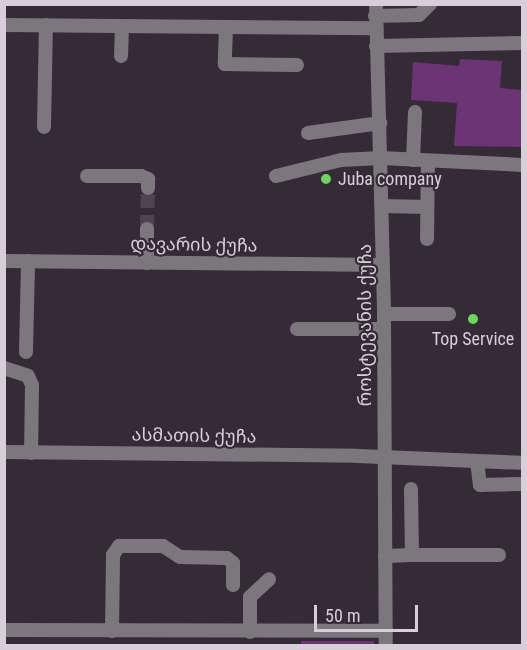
<!DOCTYPE html>
<html>
<head>
<meta charset="utf-8">
<style>
  body { margin:0 }
  #map { position:relative; width:527px; height:650px; overflow:hidden; background:#352b37; font-family:"Roboto Condensed","Noto Sans Georgian",sans-serif }
  div>[style] { position:absolute }
  [style*='--x'] { left:calc(var(--x)*1px); top:calc(var(--y)*1px); width:calc(var(--w)*1px); rotate:calc(var(--a)*1deg) }
  .green>* { inset:0; background:#6a3475; transform-origin:0 0 }
  .minor-tunnel>* { height:14px; margin-top:-7px; transform-origin:0; background:repeating-linear-gradient(90deg,#4d444f 0 14px,transparent 0 21px) }
  .minor>* { height:14px; margin:-7px; padding:0 7px; transform-origin:7px; border-radius:7px; background:#7c777d }
  .dots>* { width:16px; height:16px; translate:-50% -50%; box-sizing:border-box; border:3px solid #352b37; border-radius:50% }
  span { translate:-50% -50%; white-space:nowrap; text-align:center; line-height:1.15; -webkit-text-stroke:4.5px #352b37; paint-order:stroke }
  .poi-label { font-size:18px; color:#d6cfd7 }
  .left { translate:0 -50%; text-align:left }
  .street-label { font-size:18px; color:#d6cfd7 }
  .frame { position:absolute; inset:0; border:6px solid #d6cfd7; pointer-events:none }
  .scale { position:absolute; left:314px; top:605px; width:104px; height:27px; box-sizing:border-box; border:3px solid #d6cfd7; border-top:0; padding-left:8px; font-size:18px; line-height:21px; white-space:nowrap; color:#d6cfd7; -webkit-text-stroke:4px #352b37; paint-order:stroke }
</style>
</head>
<body>
<div id="map">
  <div class="green">
    <div style="clip-path:polygon(460px 59px,502px 61px,500px 88px,522px 90px,522px 147px,454px 146px,457px 103px,411px 100px,413px 62px,459px 66px)"></div>
    <div style="left:301px;top:641px;width:73px;height:4px"></div>
  </div>
  <div class="minor-tunnel">
    <div style="--x:147;--y:229;--w:41;--a:-88.6"></div>
  </div>
  <div class="minor">
    <div style="--x:376;--y:4;--w:310;--a:88.5"></div>
    <div style="--x:384;--y:314;--w:332;--a:89.7"></div>
    <div style="--x:375;--y:16;--w:44;--a:-1.3"></div>
    <div style="--x:419;--y:15;--w:16;--a:-45"></div>
    <div style="--x:4;--y:25;--w:371;--a:0.5"></div>
    <div style="--x:226;--y:27;--w:37;--a:92"></div>
    <div style="--x:225;--y:64;--w:72;--a:0.8"></div>
    <div style="--x:376;--y:46;--w:146;--a:-1.2"></div>
    <div style="--x:121;--y:56;--w:30;--a:-88"></div>
    <div style="--x:44;--y:127;--w:102;--a:-88.9"></div>
    <div style="--x:308;--y:133;--w:73;--a:-7.9"></div>
    <div style="--x:413;--y:160;--w:48;--a:-87.6"></div>
    <div style="--x:87;--y:176;--w:54;--a:0"></div>
    <div style="--x:141;--y:176;--w:8;--a:23"></div>
    <div style="--x:148;--y:179;--w:9;--a:90"></div>
    <div style="--x:276;--y:176;--w:67;--a:-13.8"></div>
    <div style="--x:341;--y:160;--w:40;--a:-2.9"></div>
    <div style="--x:381;--y:158;--w:141;--a:2.8"></div>
    <div style="--x:382;--y:206;--w:45;--a:1.3"></div>
    <div style="--x:427;--y:239;--w:78;--a:-89.3"></div>
    <div style="--x:4;--y:261;--w:378;--a:0.6"></div>
    <div style="--x:147;--y:263;--w:34;--a:-90"></div>
    <div style="--x:384;--y:314;--w:65;--a:0"></div>
    <div style="--x:297;--y:329;--w:87;--a:0"></div>
    <div style="--x:26;--y:352;--w:91;--a:-88.7"></div>
    <div style="--x:4;--y:368;--w:25;--a:18"></div>
    <div style="--x:28;--y:376;--w:10;--a:66"></div>
    <div style="--x:32;--y:385;--w:68;--a:90.8"></div>
    <div style="--x:4;--y:452;--w:354;--a:0.6"></div>
    <div style="--x:358;--y:456;--w:164;--a:2.4"></div>
    <div style="--x:477;--y:461;--w:24;--a:83"></div>
    <div style="--x:480;--y:485;--w:42;--a:-1.4"></div>
    <div style="--x:412;--y:555;--w:87;--a:0"></div>
    <div style="--x:385;--y:556;--w:27;--a:-2"></div>
    <div style="--x:412;--y:555;--w:66;--a:-90.9"></div>
    <div style="--x:4;--y:630;--w:382;--a:0.1"></div>
    <div style="--x:112;--y:631;--w:76;--a:-89.2"></div>
    <div style="--x:113;--y:555;--w:11;--a:-56"></div>
    <div style="--x:119;--y:546;--w:44;--a:0"></div>
    <div style="--x:163;--y:546;--w:20;--a:33"></div>
    <div style="--x:180;--y:557;--w:47;--a:1.2"></div>
    <div style="--x:227;--y:558;--w:8;--a:40"></div>
    <div style="--x:233;--y:563;--w:22;--a:90"></div>
    <div style="--x:250;--y:632;--w:35;--a:-90"></div>
    <div style="--x:250;--y:597;--w:26;--a:-43"></div>
  </div>
  <div class="dots">
    <div style="left:326px;top:179px;background:#6fd35f"></div>
    <div style="left:473px;top:319px;background:#6fd35f"></div>
  </div>
  <div class="poi-label">
    <span class="left" style="left:338px;top:179px">Juba company</span>
    <span style="left:473px;top:339px">Top Service</span>
  </div>
  <div class="street-label">
    <span style="left:194px;top:245px;rotate:1deg">დავარის ქუჩა</span>
    <span style="left:365px;top:325px;rotate:-90deg">როსტევანის ქუჩა</span>
    <span style="left:194px;top:436px;rotate:1deg">ასმათის ქუჩა</span>
  </div>
  <div class="frame"></div>
  <div class="scale">50 m</div>
</div>
</body>
</html>
